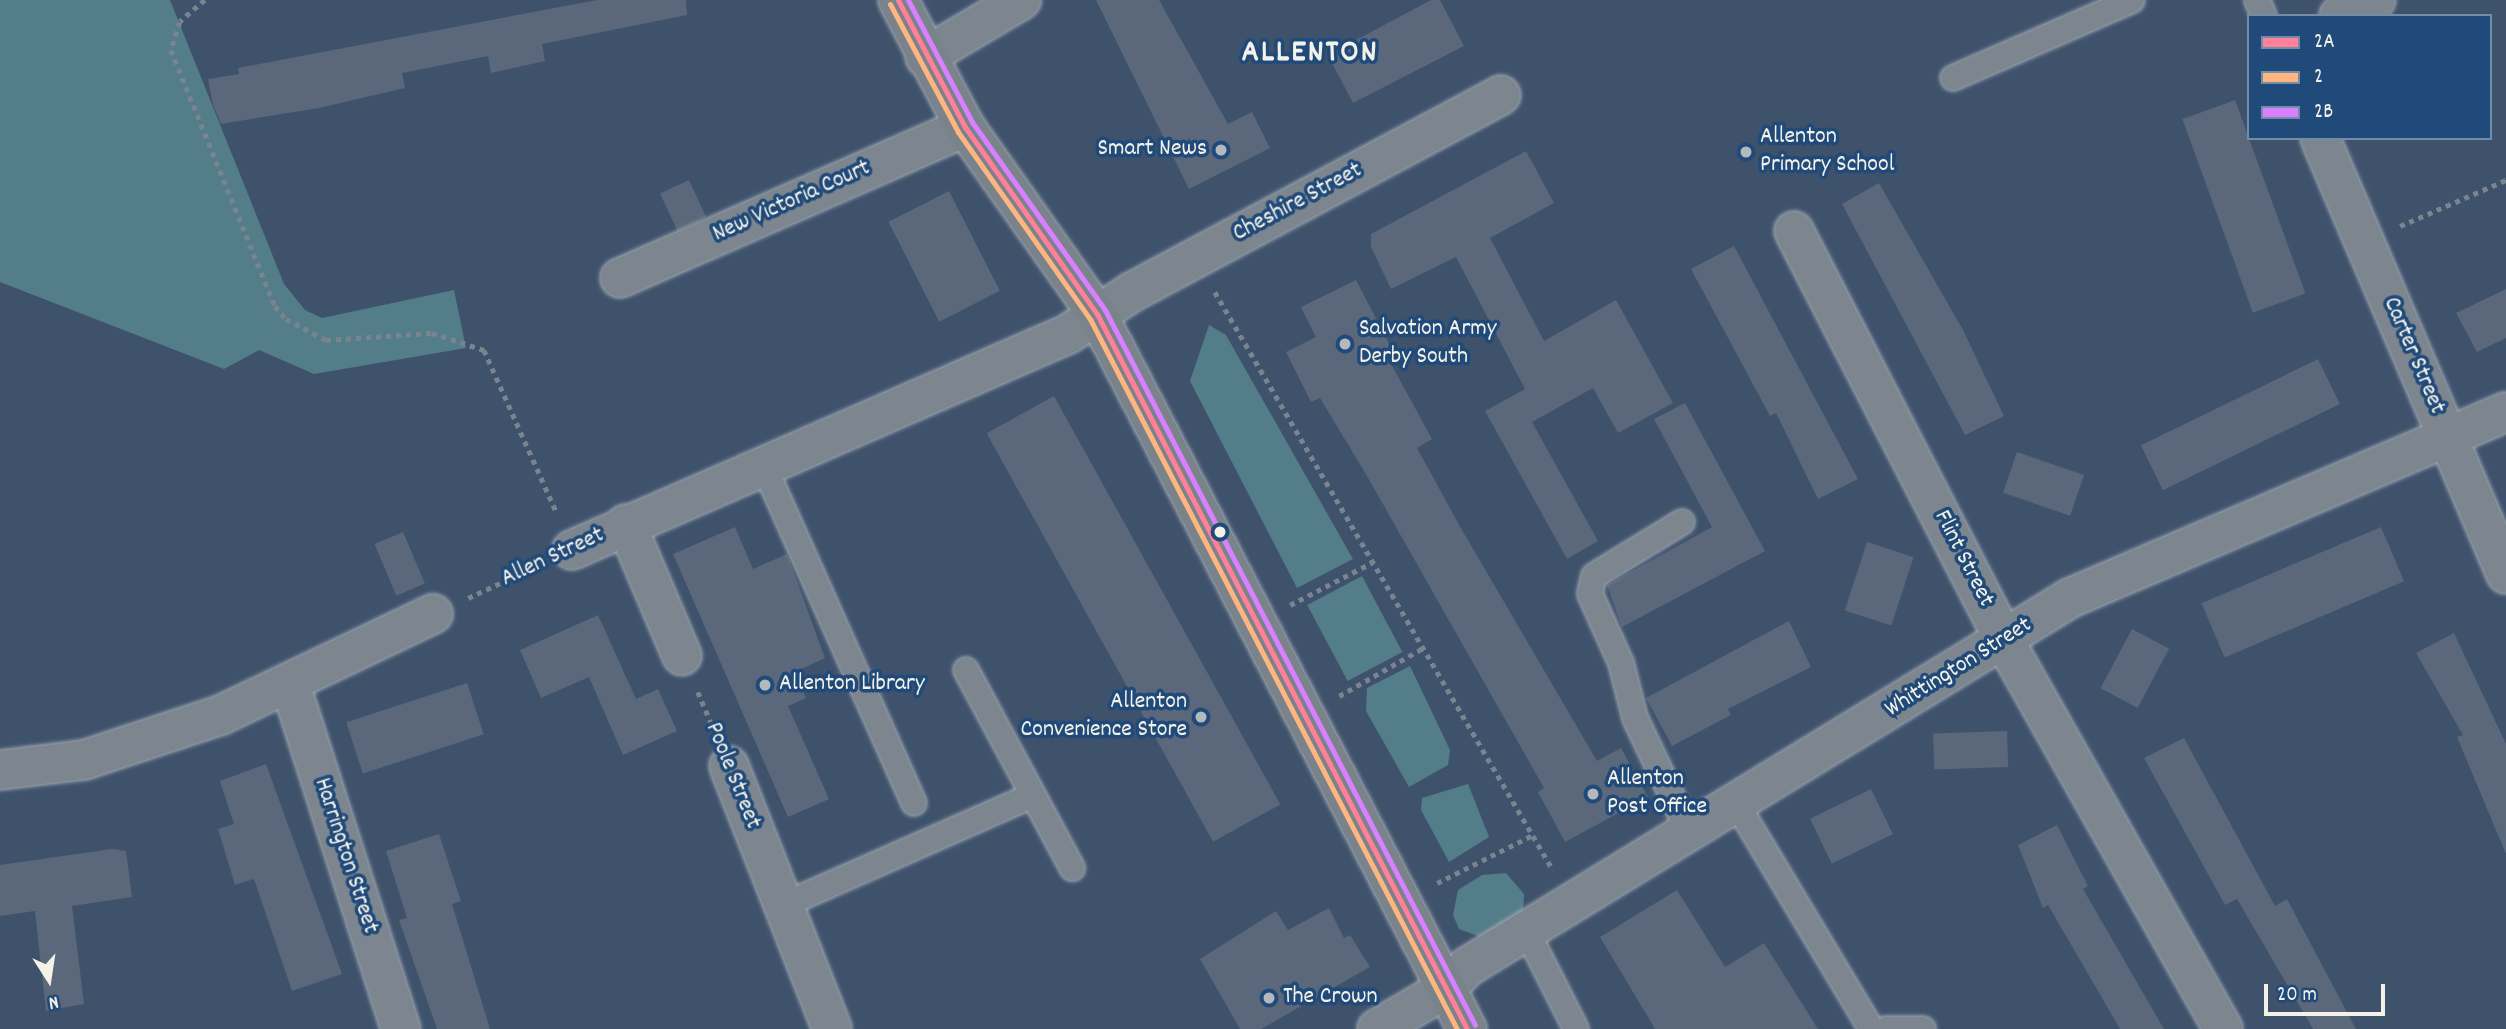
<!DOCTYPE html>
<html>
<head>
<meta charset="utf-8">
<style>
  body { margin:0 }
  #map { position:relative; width:2506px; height:1029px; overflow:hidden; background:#3e526c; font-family:Dekko,sans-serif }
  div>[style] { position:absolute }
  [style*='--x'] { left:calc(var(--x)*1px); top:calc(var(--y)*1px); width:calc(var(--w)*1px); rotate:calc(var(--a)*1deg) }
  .green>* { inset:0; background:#537d89; transform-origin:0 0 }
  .building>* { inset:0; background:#5b677b; transform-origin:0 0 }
  .path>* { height:4.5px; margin-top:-2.25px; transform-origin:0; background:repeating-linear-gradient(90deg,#7a8490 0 5px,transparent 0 10px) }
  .roads { filter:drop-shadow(0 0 2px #a0a8b2) drop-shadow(0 0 2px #a0a8b2) }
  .service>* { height:24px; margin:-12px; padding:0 12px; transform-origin:12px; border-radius:12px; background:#7d868e }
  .minor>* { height:38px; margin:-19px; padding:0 19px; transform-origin:19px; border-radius:19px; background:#7d868e }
  .tertiary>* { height:38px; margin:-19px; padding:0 19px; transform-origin:19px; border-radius:19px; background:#7d868e }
  .primary>* { height:38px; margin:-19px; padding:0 19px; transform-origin:19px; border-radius:19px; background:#7a828a }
  .bus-1>* { height:5px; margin:-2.5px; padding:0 2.5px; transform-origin:2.5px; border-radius:2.5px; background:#ff8098 }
  .bus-2>* { height:5px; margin:-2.5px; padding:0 2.5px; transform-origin:2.5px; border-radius:2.5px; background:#ffb580 }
  .bus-3>* { height:5px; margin:-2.5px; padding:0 2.5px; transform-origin:2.5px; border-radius:2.5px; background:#d880ff }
  .dots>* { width:19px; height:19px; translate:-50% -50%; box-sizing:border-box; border:4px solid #1f4a7a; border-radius:50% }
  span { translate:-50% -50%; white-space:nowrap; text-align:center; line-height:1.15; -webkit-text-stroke:7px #1f4a7a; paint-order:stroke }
  .poi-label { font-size:24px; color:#f4f1e8 }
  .left { translate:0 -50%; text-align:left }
  .right { translate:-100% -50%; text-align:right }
  .street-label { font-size:24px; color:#f4f1e8 }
  .district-label { font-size:32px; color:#f4f1e8; font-weight:700; letter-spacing:2px }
  .legend { position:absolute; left:2247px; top:14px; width:245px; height:126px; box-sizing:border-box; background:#1f4a7a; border:2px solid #748da6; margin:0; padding:9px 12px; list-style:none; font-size:21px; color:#f4f1e8 }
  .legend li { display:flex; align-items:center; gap:14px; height:35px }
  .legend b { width:35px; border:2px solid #748da6 }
  .north { position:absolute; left:14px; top:945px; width:70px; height:70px; -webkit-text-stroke:5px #1f4a7a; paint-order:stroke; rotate:168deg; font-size:19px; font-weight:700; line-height:28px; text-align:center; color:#f4f1e8 }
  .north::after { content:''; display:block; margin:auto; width:24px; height:32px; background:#f4f1e8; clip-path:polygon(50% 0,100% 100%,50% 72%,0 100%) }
  .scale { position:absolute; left:2264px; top:984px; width:121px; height:32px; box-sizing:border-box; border:4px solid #f4f1e8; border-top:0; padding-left:9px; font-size:21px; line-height:24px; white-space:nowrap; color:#f4f1e8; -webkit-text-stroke:5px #1f4a7a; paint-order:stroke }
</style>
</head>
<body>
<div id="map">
  <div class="green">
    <div style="clip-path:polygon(0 0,170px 0,284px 284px,305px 310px,322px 318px,454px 290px,466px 348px,314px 374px,259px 350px,224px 369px,0 282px)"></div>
    <div style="clip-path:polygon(1209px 325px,1226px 335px,1353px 559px,1297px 588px,1190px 381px)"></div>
    <div style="left:1362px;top:576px;width:86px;height:62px;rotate:62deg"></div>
    <div style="clip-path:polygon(1410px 666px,1450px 750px,1448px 765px,1409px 787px,1366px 711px,1367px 688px)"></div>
    <div style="clip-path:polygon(1468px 784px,1489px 837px,1449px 862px,1421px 810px,1422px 798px)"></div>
    <div style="clip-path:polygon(1506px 873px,1524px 894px,1523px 918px,1480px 937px,1459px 929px,1453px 915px,1458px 890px,1482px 875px)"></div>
  </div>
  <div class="building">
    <div style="clip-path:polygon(597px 0,686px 0,687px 15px,542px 44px,545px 61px,491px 73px,488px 56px,402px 73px,405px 88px,319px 108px,221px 124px,213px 105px,208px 79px,239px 74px,238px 68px)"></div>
    <div style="clip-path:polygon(1096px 0,1159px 0,1228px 124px,1252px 112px,1270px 148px,1189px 189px)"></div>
    <div style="clip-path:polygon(1431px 0,1440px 0,1464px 46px,1353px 103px,1328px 55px)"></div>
    <div style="left:2235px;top:100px;width:206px;height:56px;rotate:70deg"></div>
    <div style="clip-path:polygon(1526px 151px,1554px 203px,1490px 238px,1544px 341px,1616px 300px,1673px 403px,1618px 433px,1593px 388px,1532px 422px,1598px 541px,1567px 559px,1485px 411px,1525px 389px,1456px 257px,1391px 289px,1371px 247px,1371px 234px)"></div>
    <div style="left:689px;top:180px;width:41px;height:32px;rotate:65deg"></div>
    <div style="clip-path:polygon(1879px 183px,1963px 330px,2004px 416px,1965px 435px,1842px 204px)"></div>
    <div style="left:949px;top:191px;width:112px;height:68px;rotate:63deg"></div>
    <div style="clip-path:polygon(1734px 246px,1858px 479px,1818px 499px,1776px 413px,1770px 416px,1691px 269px)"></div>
    <div style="clip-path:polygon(1356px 280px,1397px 359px,1390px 362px,1432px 439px,1417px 448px,1462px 530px,1597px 761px,1621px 748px,1648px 797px,1565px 842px,1538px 792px,1544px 788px,1367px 476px,1320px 398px,1311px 402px,1286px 352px,1316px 337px,1301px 307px)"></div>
    <div style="clip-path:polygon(2506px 289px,2506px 338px,2477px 352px,2456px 313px)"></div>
    <div style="left:2318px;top:359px;width:50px;height:197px;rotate:64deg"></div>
    <div style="left:1054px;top:396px;width:467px;height:77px;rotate:61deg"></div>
    <div style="clip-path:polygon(1685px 403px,1765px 551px,1622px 627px,1607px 585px,1712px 527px,1654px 419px)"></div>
    <div style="left:2017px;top:452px;width:71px;height:43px;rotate:19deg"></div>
    <div style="clip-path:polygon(735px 527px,753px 569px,787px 554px,825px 658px,795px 672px,806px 698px,788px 706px,829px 799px,788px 817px,673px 554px)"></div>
    <div style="left:2381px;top:527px;width:59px;height:195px;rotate:67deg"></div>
    <div style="left:403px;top:532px;width:56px;height:31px;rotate:67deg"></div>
    <div style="left:1867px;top:542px;width:49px;height:72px;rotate:18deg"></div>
    <div style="clip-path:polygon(598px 615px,636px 699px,658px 689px,677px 731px,623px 755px,589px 677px,541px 698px,520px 650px)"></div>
    <div style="clip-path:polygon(1789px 621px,1811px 667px,1728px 709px,1731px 715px,1672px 746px,1646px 698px)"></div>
    <div style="left:2132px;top:629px;width:42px;height:67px;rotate:28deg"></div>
    <div style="clip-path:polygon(2454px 633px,2506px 744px,2506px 854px,2457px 737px,2463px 735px,2416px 653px)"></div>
    <div style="left:467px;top:683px;width:54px;height:127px;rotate:72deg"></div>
    <div style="left:2007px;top:731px;width:36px;height:74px;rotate:88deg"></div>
    <div style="clip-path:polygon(2184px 738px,2275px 906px,2287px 899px,2356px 1029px,2313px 1029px,2237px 899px,2225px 905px,2144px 758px)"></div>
    <div style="clip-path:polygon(266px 764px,342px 974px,292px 991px,254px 879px,235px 885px,218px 829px,234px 824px,220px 781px)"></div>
    <div style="left:1871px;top:789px;width:50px;height:68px;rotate:64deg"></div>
    <div style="clip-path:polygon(2057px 825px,2088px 886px,2083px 889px,2164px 1029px,2120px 1029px,2048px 905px,2043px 908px,2018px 845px)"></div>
    <div style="clip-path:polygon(439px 834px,461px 901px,452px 904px,490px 1029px,437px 1029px,399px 920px,407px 918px,386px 851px)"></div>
    <div style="clip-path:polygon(112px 849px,126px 851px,132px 897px,72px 906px,84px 1004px,46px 1011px,35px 911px,0 916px,0 865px)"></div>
    <div style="clip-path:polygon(1677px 890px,1725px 967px,1764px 943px,1818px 1029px,1655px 1029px,1600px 937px)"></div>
    <div style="clip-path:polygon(1329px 908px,1344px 938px,1350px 935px,1370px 967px,1261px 1029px,1240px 1029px,1200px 959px,1276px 911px,1288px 930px)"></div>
  </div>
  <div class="path">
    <div style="--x:205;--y:0;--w:33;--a:139"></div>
    <div style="--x:180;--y:22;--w:29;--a:108"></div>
    <div style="--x:171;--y:50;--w:276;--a:67.9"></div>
    <div style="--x:275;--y:306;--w:17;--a:50"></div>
    <div style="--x:286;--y:319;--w:45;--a:27.7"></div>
    <div style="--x:326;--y:340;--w:106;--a:-3.8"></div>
    <div style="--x:432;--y:333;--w:55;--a:18.1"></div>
    <div style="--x:484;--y:350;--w:179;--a:65.9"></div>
    <div style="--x:2400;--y:226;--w:116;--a:-23.5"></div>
    <div style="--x:1215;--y:292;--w:670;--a:59.68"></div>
    <div style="--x:468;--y:598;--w:76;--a:-24.9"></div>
    <div style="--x:1290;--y:605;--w:93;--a:-27.4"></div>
    <div style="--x:698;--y:692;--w:43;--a:67"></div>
    <div style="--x:1339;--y:696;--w:97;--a:-29.7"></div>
    <div style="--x:1437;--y:883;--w:107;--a:-26.6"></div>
  </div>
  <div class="roads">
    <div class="service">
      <div style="--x:2257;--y:0;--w:17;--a:66"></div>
      <div style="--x:1953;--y:78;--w:195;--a:-23.5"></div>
      <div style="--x:763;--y:464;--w:371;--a:66"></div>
      <div style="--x:1682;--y:522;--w:103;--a:148.5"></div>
      <div style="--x:1594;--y:576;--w:18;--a:103"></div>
      <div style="--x:1590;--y:594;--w:76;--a:65.8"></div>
      <div style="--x:1621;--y:663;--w:57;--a:75.7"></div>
      <div style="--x:1635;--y:718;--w:126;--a:64.7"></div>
      <div style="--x:966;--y:670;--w:225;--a:61.8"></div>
      <div style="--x:1736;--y:803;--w:263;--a:59.1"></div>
      <div style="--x:784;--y:905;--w:272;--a:-23.8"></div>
      <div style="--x:1526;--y:930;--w:111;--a:63.2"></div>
      <div style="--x:1886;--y:1029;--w:37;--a:0"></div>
    </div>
    <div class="minor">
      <div style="--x:2339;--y:16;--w:40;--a:-23.4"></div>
      <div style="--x:925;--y:57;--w:112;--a:-30.7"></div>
      <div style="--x:2320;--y:138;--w:474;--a:66.9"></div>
      <div style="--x:1794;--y:231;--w:462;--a:62.8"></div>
      <div style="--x:2005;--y:642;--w:444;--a:60.6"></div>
      <div style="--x:620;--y:278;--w:377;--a:-23.6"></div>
      <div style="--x:626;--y:524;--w:143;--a:67"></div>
      <div style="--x:572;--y:550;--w:541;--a:-23.53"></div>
      <div style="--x:1068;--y:334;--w:77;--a:-33.3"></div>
      <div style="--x:1132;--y:292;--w:418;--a:-28.1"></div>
      <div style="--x:290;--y:684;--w:362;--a:72.2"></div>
      <div style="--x:729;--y:766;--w:282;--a:68.6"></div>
      <div style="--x:0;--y:770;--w:85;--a:-6.8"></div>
      <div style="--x:84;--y:760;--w:144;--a:-18.2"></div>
      <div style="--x:221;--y:715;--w:235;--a:-25.5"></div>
      <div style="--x:1447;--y:988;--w:29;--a:-46"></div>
      <div style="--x:1467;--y:967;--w:707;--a:-31.46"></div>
      <div style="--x:2070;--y:598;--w:474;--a:-23.1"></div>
    </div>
    <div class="tertiary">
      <div style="--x:1377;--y:1029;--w:81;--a:-30.4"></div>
    </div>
    <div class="primary">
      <div style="--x:898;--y:0;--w:144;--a:62.2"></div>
      <div style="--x:965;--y:127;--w:229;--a:54.8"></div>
      <div style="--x:1097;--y:314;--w:805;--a:62.64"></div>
    </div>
  </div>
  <div class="bus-1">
    <div style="--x:898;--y:0;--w:144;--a:62.2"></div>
    <div style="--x:965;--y:127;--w:229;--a:54.8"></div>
    <div style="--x:1097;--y:314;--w:805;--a:62.64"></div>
  </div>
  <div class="bus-2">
    <div style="--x:890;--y:4;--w:145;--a:62"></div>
    <div style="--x:958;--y:132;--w:229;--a:54.8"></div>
    <div style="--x:1090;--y:319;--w:799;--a:62.67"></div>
  </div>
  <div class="bus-3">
    <div style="--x:908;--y:0;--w:138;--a:62.3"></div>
    <div style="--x:972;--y:122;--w:230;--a:54.7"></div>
    <div style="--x:1105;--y:310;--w:805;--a:62.64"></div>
  </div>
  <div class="dots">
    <div style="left:1221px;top:150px;background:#b4b9bd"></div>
    <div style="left:1746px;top:152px;background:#b4b9bd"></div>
    <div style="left:1345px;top:344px;background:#b4b9bd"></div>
    <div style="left:1220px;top:532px;background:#f4f1e8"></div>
    <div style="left:765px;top:685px;background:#b4b9bd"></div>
    <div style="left:1201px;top:717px;background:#b4b9bd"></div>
    <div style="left:1593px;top:794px;background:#b4b9bd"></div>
    <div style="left:1269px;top:998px;background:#b4b9bd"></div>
  </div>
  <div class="poi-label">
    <span class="left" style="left:1760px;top:152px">Allenton<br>Primary School</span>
    <span class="right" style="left:1207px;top:150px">Smart News</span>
    <span class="left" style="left:1359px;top:344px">Salvation Army<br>Derby South</span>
    <span class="left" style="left:779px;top:685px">Allenton Library</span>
    <span class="right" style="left:1187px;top:717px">Allenton<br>Convenience Store</span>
    <span class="left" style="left:1607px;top:794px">Allenton<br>Post Office</span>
    <span class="left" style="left:1283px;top:998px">The Crown</span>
  </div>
  <div class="street-label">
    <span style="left:792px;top:202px;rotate:-24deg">New Victoria Court</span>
    <span style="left:1298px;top:203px;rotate:-28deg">Cheshire Street</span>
    <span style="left:2413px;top:356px;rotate:67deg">Carter Street</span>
    <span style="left:553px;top:558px;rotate:-25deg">Allen Street</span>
    <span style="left:1963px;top:559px;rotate:63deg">Flint Street</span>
    <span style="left:1959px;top:668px;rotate:-32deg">Whittington Street</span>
    <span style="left:732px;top:776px;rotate:68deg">Poole Street</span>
    <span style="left:345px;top:856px;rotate:72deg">Harrington Street</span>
  </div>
  <div class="district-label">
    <span style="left:1310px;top:54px">ALLENTON</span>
  </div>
  <ul class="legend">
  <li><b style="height:9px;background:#ff8098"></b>2A</li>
  <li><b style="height:9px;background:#ffb580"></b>2</li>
  <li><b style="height:9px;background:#d880ff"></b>2B</li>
  </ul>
  <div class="north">N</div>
  <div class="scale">20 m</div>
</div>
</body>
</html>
